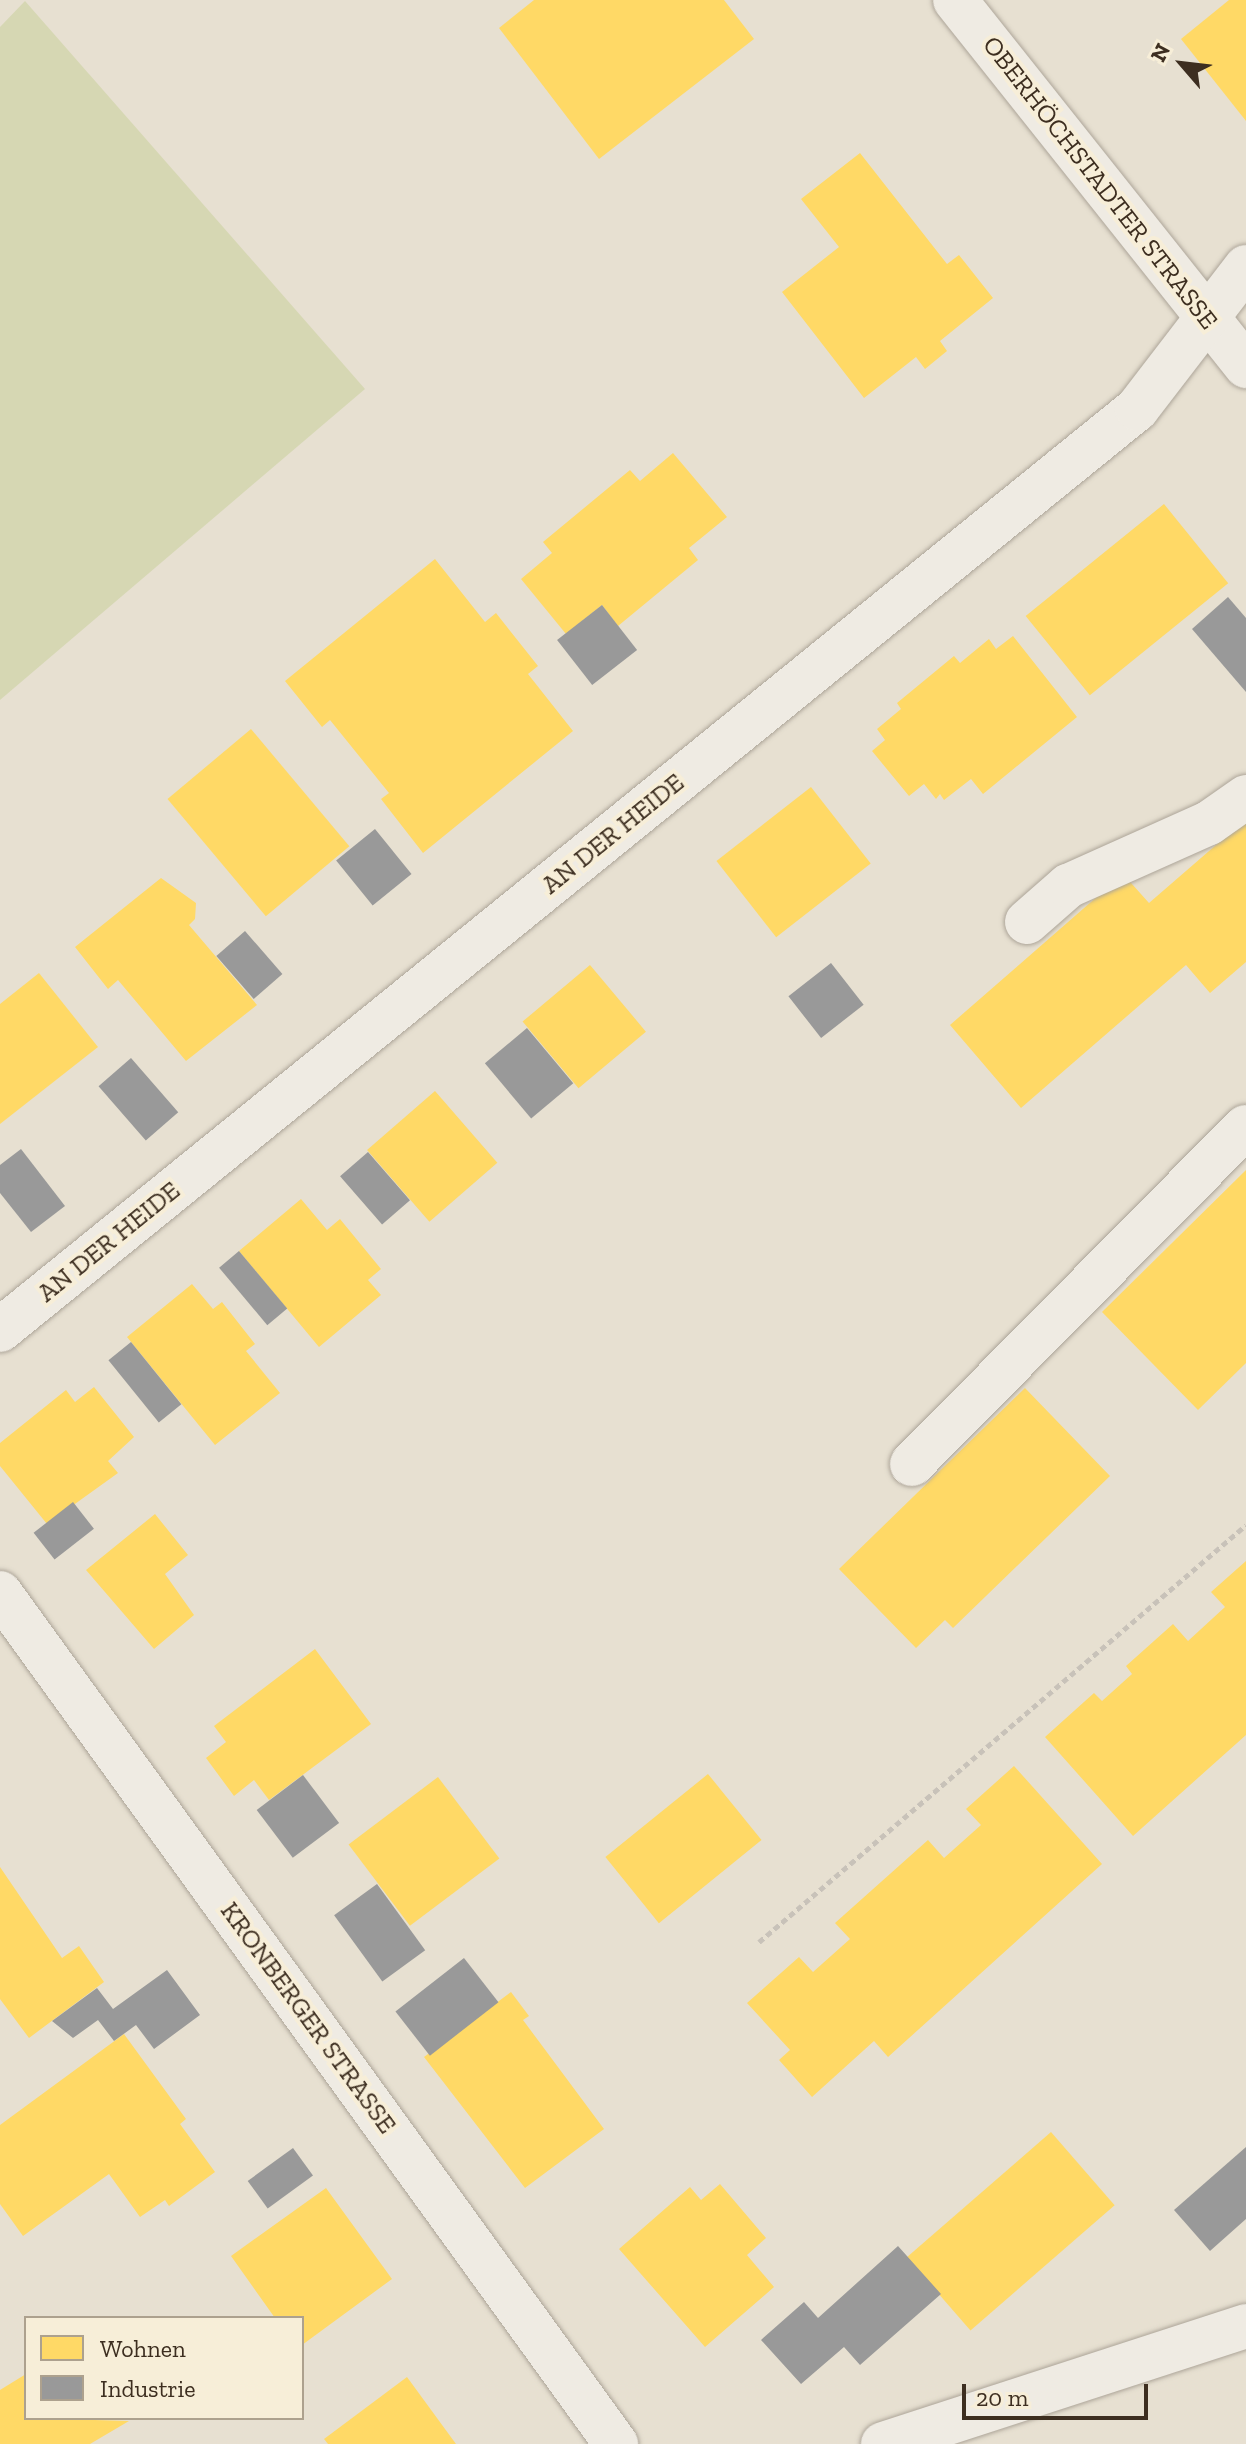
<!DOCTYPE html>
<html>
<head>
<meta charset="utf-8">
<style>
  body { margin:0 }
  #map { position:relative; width:1246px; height:2444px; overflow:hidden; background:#e7e0d1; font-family:"Zilla Slab",serif }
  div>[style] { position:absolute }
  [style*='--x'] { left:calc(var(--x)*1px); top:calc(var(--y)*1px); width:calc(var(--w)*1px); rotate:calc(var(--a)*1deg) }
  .green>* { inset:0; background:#d6d7b3 }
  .homes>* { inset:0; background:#ffd966; transform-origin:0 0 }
  .industry>* { inset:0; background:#999; transform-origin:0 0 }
  .path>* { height:5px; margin-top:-2.5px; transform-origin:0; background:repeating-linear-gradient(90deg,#c8c2b9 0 6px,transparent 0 10px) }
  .roads { filter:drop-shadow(0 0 2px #ada599) drop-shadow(0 0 2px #ada599) }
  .minor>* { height:44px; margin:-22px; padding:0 22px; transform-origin:22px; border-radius:22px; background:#efebe3 }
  span { translate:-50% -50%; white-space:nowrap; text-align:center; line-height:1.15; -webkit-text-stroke:8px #f7eed8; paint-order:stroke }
  .street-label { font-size:26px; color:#3d2e20 }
  .legend { position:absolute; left:24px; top:2316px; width:280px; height:104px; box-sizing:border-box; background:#f7eed8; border:2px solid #ada18e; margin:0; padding:10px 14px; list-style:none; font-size:24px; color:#3d2e20 }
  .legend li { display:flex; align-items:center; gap:16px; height:40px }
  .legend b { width:40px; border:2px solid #ada18e }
  .north { position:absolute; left:1142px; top:24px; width:80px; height:80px; -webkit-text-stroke:6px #f7eed8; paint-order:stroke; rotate:298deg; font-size:22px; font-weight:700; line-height:32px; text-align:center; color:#3d2e20 }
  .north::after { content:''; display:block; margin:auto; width:28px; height:36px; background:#3d2e20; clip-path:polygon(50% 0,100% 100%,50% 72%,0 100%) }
  .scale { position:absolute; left:962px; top:2384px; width:186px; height:36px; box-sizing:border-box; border:4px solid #3d2e20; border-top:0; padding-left:10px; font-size:24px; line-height:28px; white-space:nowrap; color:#3d2e20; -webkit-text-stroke:6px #f7eed8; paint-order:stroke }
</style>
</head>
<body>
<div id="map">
  <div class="green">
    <div style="clip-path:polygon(25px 1px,365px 389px,0 700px,0 27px)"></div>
  </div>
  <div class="homes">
    <div style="clip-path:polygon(534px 0,724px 0,754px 39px,599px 159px,499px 28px)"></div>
    <div style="clip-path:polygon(1229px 0,1246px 0,1246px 121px,1181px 39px)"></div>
    <div style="clip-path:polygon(860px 153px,947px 264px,959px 255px,993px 298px,940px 341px,947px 351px,925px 369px,916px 357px,864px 398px,782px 292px,839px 247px,801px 199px)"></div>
    <div style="clip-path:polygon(673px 453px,727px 517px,689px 548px,698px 560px,618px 626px,602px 605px,566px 634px,521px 579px,552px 553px,543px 542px,630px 470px,640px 481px)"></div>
    <div style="left:1164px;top:504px;width:102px;height:178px;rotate:51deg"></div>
    <div style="clip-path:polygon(435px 559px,485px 622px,496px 613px,538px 666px,528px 674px,573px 731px,423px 853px,381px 799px,389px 793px,330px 720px,322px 727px,285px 681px)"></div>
    <div style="clip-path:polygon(1013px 636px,1077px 717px,983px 794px,971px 779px,944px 800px,940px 794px,936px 799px,924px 784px,909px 796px,872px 751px,885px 740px,877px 729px,901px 709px,897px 703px,954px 656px,960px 663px,989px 639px,996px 649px)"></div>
    <div style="left:251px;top:729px;width:153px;height:109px;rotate:50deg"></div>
    <div style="left:811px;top:787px;width:97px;height:120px;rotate:52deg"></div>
    <div style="clip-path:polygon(1246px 819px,1246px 962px,1210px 993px,1186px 965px,1021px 1108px,950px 1025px,1123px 874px,1149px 903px)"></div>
    <div style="clip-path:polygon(161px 878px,196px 903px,195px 919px,189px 925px,257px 1005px,186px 1061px,118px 980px,108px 989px,75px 947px)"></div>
    <div style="left:590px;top:965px;width:87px;height:88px;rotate:50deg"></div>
    <div style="clip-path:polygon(39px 973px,98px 1047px,0 1124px,0 1004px)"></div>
    <div style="left:435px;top:1091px;width:95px;height:90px;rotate:49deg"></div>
    <div style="clip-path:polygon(1246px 1170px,1246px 1363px,1198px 1410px,1102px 1312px)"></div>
    <div style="clip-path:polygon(301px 1199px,327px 1230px,340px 1219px,381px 1269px,368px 1280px,381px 1295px,319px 1347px,239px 1251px)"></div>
    <div style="clip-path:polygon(192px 1284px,213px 1309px,222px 1302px,255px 1344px,246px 1351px,280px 1393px,215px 1445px,127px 1337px)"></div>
    <div style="clip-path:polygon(94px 1387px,134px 1437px,108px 1461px,118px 1473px,47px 1524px,0 1466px,0 1443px,66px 1390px,75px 1402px)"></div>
    <div style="clip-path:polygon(1025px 1388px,1110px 1476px,953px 1628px,945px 1620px,916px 1648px,839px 1569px)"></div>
    <div style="clip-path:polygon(155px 1514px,188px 1555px,165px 1574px,194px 1615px,154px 1649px,86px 1570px)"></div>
    <div style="clip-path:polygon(1246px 1561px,1246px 1735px,1133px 1836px,1045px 1737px,1094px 1693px,1102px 1701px,1132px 1674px,1126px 1666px,1173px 1624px,1188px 1641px,1225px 1607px,1211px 1592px)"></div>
    <div style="clip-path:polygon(315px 1649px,371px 1724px,269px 1800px,254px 1780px,234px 1796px,206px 1758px,226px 1742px,214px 1726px)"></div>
    <div style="clip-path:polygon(1014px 1766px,1102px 1864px,888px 2057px,874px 2041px,812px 2097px,779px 2060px,790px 2050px,747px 2003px,799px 1957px,813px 1972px,850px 1939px,835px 1923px,928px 1840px,944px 1858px,981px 1825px,966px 1809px)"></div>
    <div style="left:708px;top:1774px;width:85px;height:132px;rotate:51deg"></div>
    <div style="left:438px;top:1777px;width:102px;height:112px;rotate:53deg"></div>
    <div style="clip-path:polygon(0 1867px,62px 1958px,79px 1946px,104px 1982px,29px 2038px,0 1999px)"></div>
    <div style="clip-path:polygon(511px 1992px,529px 2016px,523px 2020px,604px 2129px,525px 2188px,424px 2057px)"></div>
    <div style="clip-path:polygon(124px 2034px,186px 2119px,180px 2124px,215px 2172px,169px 2206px,165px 2200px,140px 2217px,109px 2174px,23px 2236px,0 2204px,0 2125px)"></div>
    <div style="left:1051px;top:2132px;width:97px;height:191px;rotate:49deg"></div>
    <div style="clip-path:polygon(720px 2184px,766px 2238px,747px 2255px,774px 2287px,705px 2347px,619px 2249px,690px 2187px,701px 2200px)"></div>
    <div style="clip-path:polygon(326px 2188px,392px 2279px,302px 2345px,302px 2318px,275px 2318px,231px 2256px)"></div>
    <div style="clip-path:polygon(26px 2374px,26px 2418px,129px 2421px,90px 2444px,0 2444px,0 2390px)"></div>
    <div style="clip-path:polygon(407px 2377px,456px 2444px,328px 2444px,324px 2439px)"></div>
  </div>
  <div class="industry">
    <div style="clip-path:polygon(1228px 597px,1246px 618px,1246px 692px,1192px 629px)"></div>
    <div style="left:602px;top:605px;width:57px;height:57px;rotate:52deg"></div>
    <div style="left:375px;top:829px;width:58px;height:50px;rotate:51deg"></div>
    <div style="left:245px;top:931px;width:57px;height:38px;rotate:49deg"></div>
    <div style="left:831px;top:963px;width:53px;height:54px;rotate:52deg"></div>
    <div style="left:527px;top:1028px;width:72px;height:55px;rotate:50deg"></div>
    <div style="left:131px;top:1058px;width:72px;height:43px;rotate:49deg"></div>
    <div style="clip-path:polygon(21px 1149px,65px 1206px,31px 1232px,0 1193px,0 1165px)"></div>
    <div style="left:368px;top:1152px;width:64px;height:37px;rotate:49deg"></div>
    <div style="left:239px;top:1251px;width:75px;height:26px;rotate:50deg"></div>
    <div style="left:131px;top:1342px;width:80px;height:29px;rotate:51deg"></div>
    <div style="left:73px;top:1502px;width:34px;height:50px;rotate:52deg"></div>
    <div style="left:303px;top:1775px;width:60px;height:58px;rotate:53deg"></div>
    <div style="left:377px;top:1884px;width:82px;height:53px;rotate:54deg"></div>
    <div style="left:464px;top:1958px;width:56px;height:87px;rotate:52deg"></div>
    <div style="clip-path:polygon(167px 1970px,200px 2015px,154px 2049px,136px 2025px,114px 2041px,98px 2020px,73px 2038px,52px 2021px,97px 1988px,113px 2009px)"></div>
    <div style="clip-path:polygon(1246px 2147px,1246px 2219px,1210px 2251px,1174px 2210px)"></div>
    <div style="left:293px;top:2148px;width:34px;height:56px;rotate:54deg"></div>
    <div style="clip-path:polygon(898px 2246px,941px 2294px,860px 2365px,844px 2347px,801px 2384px,761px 2340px,804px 2302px,818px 2318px)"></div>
  </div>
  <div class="path">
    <div style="--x:759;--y:1942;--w:641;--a:-40.57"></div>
  </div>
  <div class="roads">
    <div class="minor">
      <div style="--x:955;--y:0;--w:468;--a:51.5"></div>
      <div style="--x:1027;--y:922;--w:55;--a:-41.3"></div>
      <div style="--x:1068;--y:886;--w:154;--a:-24.1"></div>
      <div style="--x:1209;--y:823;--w:45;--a:-35.1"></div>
      <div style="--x:0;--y:1330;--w:1463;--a:-39.01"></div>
      <div style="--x:1137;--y:409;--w:179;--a:-52.5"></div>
      <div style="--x:912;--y:1464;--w:474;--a:-45.3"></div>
      <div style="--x:0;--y:1593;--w:1051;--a:54.1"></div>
      <div style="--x:883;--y:2444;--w:382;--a:-18"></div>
    </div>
  </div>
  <div class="street-label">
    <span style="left:1100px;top:183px;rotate:52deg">OBERHÖCHSTADTER STRASSE</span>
    <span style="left:613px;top:834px;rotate:-39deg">AN DER HEIDE</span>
    <span style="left:109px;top:1242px;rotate:-39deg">AN DER HEIDE</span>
    <span style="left:308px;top:2018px;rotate:54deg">KRONBERGER STRASSE</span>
  </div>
  <ul class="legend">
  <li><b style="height:22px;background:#ffd966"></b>Wohnen</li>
  <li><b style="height:22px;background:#999"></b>Industrie</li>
  </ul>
  <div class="north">N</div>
  <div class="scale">20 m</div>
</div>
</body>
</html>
